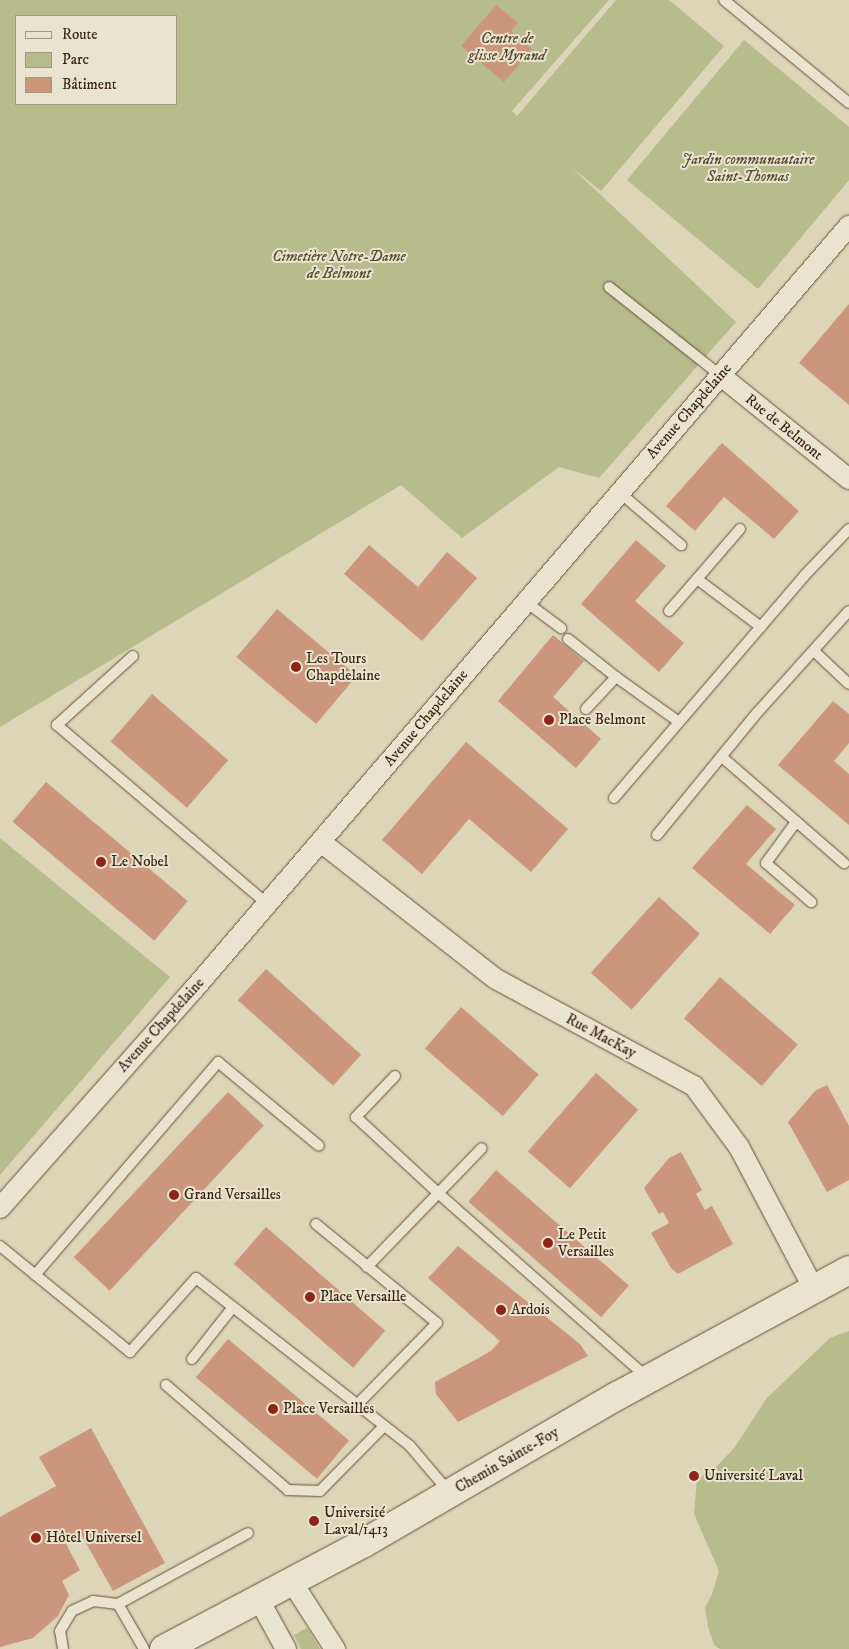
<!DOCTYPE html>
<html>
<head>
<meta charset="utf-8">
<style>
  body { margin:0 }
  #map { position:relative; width:849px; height:1649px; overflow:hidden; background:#ddd5b7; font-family:"IM FELL DW Pica",serif }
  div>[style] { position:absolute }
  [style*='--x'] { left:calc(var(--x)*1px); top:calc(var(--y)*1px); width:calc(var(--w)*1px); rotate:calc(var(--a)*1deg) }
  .green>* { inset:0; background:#b6bc8b }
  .building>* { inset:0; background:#cb967b; transform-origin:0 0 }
  .roads { filter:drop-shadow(0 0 1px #624f3a) drop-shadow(0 0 1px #624f3a) }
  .lane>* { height:10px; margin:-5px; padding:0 5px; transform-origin:5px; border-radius:5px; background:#e9e4d0 }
  .street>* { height:20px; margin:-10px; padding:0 10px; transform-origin:10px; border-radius:10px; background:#e9e4d0 }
  .secondary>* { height:28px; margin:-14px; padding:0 14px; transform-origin:14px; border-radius:14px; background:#e9e4d0 }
  .dots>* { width:14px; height:14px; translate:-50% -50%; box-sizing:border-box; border:2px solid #e9e4d0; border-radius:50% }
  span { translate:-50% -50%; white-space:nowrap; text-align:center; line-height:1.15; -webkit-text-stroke:4px #e9e4d0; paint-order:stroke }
  .park-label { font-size:15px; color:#58482f; font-style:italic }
  .street-label { font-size:15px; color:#392210 }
  .poi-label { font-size:15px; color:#392210 }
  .left { translate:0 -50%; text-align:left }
  .legend { position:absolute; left:15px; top:15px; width:162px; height:90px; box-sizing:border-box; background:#e9e4d0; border:1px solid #a39683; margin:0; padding:6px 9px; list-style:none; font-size:15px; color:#392210 }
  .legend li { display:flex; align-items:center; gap:10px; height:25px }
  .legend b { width:25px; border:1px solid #a39683 }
</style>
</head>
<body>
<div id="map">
  <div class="green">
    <div style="clip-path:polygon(evenodd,0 0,609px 0,512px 111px,517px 116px,616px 0,669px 0,724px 46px,601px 191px,571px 167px,736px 322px,599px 478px,559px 467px,462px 538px,401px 485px,0 727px,0 0,16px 16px,176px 16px,176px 104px,16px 104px,16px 16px)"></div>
    <div style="clip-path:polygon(744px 40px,849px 127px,849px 180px,758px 289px,627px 180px)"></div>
    <div style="clip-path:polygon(0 838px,170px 977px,0 1175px)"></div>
    <div style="clip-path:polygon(849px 1331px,849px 1649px,720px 1649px,714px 1645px,708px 1627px,705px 1608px,712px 1594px,719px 1571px,694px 1514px,697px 1479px,716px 1467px,735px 1447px,767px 1398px,830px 1338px)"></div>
    <div style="clip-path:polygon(307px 1628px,320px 1649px,301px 1649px,294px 1635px)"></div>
  </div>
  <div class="building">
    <div style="clip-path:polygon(496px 5px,518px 23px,511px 31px,532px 49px,504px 82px,461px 46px)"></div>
    <div style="clip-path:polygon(849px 304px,849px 405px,799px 363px)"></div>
    <div style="clip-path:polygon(722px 443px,799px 511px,774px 539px,724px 497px,695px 531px,666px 506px)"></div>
    <div style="clip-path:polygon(636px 540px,666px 566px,635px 601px,684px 643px,659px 672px,581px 604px)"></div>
    <div style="clip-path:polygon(369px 545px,418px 587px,447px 552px,477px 578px,422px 641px,344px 574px)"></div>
    <div style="left:277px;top:609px;width:104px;height:63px;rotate:40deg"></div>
    <div style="clip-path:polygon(553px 635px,584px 661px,553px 697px,601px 739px,576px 768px,498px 701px)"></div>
    <div style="left:152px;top:694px;width:101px;height:63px;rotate:41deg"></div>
    <div style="clip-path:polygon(833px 701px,849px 714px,849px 743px,834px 761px,849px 774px,849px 825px,778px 765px)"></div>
    <div style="clip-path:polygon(466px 742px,568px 829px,531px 872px,469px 819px,422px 874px,382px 840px)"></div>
    <div style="left:46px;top:782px;width:185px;height:52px;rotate:40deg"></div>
    <div style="clip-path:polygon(747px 805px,776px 829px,746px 864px,795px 905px,770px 934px,692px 868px)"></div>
    <div style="left:659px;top:897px;width:55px;height:102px;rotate:42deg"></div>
    <div style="left:266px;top:969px;width:128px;height:42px;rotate:42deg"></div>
    <div style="left:720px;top:977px;width:103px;height:55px;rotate:41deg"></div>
    <div style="left:461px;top:1007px;width:103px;height:55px;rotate:41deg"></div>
    <div style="left:596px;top:1073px;width:56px;height:104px;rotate:41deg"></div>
    <div style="clip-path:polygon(827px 1085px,849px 1126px,849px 1180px,827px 1192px,788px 1122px,815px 1091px)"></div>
    <div style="left:228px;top:1092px;width:49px;height:226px;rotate:43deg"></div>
    <div style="clip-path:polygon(681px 1152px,702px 1190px,696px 1194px,705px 1210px,712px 1206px,733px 1244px,678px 1274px,671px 1268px,651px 1233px,669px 1223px,663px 1212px,659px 1214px,644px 1188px,669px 1158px)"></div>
    <div style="left:496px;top:1170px;width:176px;height:42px;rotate:41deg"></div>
    <div style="left:266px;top:1227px;width:158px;height:49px;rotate:41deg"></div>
    <div style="clip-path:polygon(458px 1246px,580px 1344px,588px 1356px,458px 1422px,436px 1394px,435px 1382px,491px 1351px,500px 1341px,428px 1278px)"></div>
    <div style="left:228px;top:1339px;width:158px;height:50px;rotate:40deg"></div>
    <div style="clip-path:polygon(91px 1428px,165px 1563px,113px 1591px,81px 1534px,65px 1542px,80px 1570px,62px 1581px,69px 1595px,58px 1616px,33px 1638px,0 1647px,0 1517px,56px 1486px,39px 1457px)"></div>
  </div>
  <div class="roads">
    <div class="lane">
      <div style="--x:724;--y:0;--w:162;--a:39.5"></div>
      <div style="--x:609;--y:287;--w:142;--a:38.4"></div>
      <div style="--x:619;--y:492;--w:82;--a:40.5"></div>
      <div style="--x:740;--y:529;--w:66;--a:130.7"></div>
      <div style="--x:697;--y:579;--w:80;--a:36.9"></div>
      <div style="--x:526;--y:602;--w:44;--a:36.6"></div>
      <div style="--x:669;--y:611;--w:43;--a:-48.8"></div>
      <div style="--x:568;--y:639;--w:61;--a:38.4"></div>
      <div style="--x:814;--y:651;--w:48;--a:43.3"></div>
      <div style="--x:133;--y:656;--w:103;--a:137.8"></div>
      <div style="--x:57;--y:725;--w:276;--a:40.4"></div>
      <div style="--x:586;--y:709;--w:44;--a:-46.8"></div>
      <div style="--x:616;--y:677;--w:77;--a:35.5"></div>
      <div style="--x:722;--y:757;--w:162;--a:41"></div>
      <div style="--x:614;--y:798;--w:292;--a:-49.4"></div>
      <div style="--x:804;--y:576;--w:65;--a:-46.2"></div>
      <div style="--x:796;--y:822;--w:51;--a:126.2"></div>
      <div style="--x:766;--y:863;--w:60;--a:40.9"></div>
      <div style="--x:657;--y:835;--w:158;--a:-50.7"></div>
      <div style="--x:757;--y:713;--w:137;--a:-48"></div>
      <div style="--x:395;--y:1076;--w:57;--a:133.6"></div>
      <div style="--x:356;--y:1117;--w:112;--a:42.8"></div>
      <div style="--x:438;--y:1193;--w:280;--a:41.4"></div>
      <div style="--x:316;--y:1224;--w:156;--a:39.3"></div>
      <div style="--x:437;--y:1323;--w:115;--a:134.3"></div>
      <div style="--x:0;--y:1246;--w:168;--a:39.2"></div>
      <div style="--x:130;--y:1352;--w:99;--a:-48.3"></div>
      <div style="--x:196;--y:1278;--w:272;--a:38.1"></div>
      <div style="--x:410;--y:1446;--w:60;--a:49.7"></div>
      <div style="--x:367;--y:1267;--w:165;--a:-46"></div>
      <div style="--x:35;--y:1275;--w:281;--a:-49.3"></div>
      <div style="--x:218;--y:1062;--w:131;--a:39.7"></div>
      <div style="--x:192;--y:1359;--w:66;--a:-51.7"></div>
      <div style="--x:166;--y:1385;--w:161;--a:40.7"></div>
      <div style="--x:288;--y:1490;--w:32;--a:2"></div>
      <div style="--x:320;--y:1491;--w:91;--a:-45.4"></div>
      <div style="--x:118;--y:1604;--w:52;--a:60"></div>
      <div style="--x:63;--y:1649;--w:18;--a:-99"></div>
      <div style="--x:60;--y:1631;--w:23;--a:-59"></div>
      <div style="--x:72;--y:1611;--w:23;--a:-25"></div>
      <div style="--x:93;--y:1601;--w:25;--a:7"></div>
      <div style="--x:118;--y:1604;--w:148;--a:-28.6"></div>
    </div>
    <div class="street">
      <div style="--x:720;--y:375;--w:166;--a:38.9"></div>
      <div style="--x:321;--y:842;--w:222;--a:38.1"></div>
      <div style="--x:496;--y:979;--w:225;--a:28.4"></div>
      <div style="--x:694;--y:1086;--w:76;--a:53.6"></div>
      <div style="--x:739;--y:1147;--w:161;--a:62.2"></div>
      <div style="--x:0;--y:1208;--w:293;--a:-48.5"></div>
      <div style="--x:194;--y:989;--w:1006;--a:-49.36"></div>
      <div style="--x:292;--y:1582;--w:80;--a:57.3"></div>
      <div style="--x:258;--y:1598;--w:58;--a:61.2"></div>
    </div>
    <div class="secondary">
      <div style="--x:164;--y:1649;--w:226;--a:-27.9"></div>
      <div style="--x:364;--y:1543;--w:293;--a:-30.2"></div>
      <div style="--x:617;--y:1396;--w:264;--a:-28.5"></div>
    </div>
  </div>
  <div class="dots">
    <div style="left:296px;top:667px;background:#8f2418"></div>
    <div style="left:549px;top:720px;background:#8f2418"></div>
    <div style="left:101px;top:862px;background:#8f2418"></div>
    <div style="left:174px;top:1195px;background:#8f2418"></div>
    <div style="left:548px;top:1243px;background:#8f2418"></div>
    <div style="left:310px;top:1297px;background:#8f2418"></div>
    <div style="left:501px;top:1310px;background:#8f2418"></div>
    <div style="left:273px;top:1409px;background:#8f2418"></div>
    <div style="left:694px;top:1476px;background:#8f2418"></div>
    <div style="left:314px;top:1521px;background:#8f2418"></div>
    <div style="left:36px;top:1538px;background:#8f2418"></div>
  </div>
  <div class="park-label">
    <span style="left:507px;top:47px">Centre de<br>glisse Myrand</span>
    <span style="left:748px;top:168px">Jardin communautaire<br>Saint-Thomas</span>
    <span style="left:339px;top:265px">Cimetière Notre-Dame<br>de Belmont</span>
  </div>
  <div class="street-label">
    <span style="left:689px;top:411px;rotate:-49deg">Avenue Chapdelaine</span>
    <span style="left:784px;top:427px;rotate:39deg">Rue de Belmont</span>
    <span style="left:426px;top:718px;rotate:-50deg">Avenue Chapdelaine</span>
    <span style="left:161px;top:1025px;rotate:-48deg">Avenue Chapdelaine</span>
    <span style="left:601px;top:1036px;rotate:28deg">Rue MacKay</span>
    <span style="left:507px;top:1460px;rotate:-30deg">Chemin Sainte-Foy</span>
  </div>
  <div class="poi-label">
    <span class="left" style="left:306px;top:667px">Les Tours<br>Chapdelaine</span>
    <span class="left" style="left:559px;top:720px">Place Belmont</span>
    <span class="left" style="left:111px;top:862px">Le Nobel</span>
    <span class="left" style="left:184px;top:1195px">Grand Versailles</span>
    <span class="left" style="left:558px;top:1243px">Le Petit<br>Versailles</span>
    <span class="left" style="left:320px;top:1297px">Place Versaille</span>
    <span class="left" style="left:511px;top:1310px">Ardois</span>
    <span class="left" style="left:283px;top:1409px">Place Versailles</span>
    <span class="left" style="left:704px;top:1476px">Université Laval</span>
    <span class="left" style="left:324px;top:1521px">Université<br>Laval/1413</span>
    <span class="left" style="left:46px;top:1538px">Hôtel Universel</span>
  </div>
  <ul class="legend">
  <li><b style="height:6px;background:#e9e4d0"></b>Route</li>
  <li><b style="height:14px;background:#b6bc8b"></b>Parc</li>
  <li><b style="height:14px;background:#cb967b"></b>Bâtiment</li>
  </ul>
</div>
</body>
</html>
